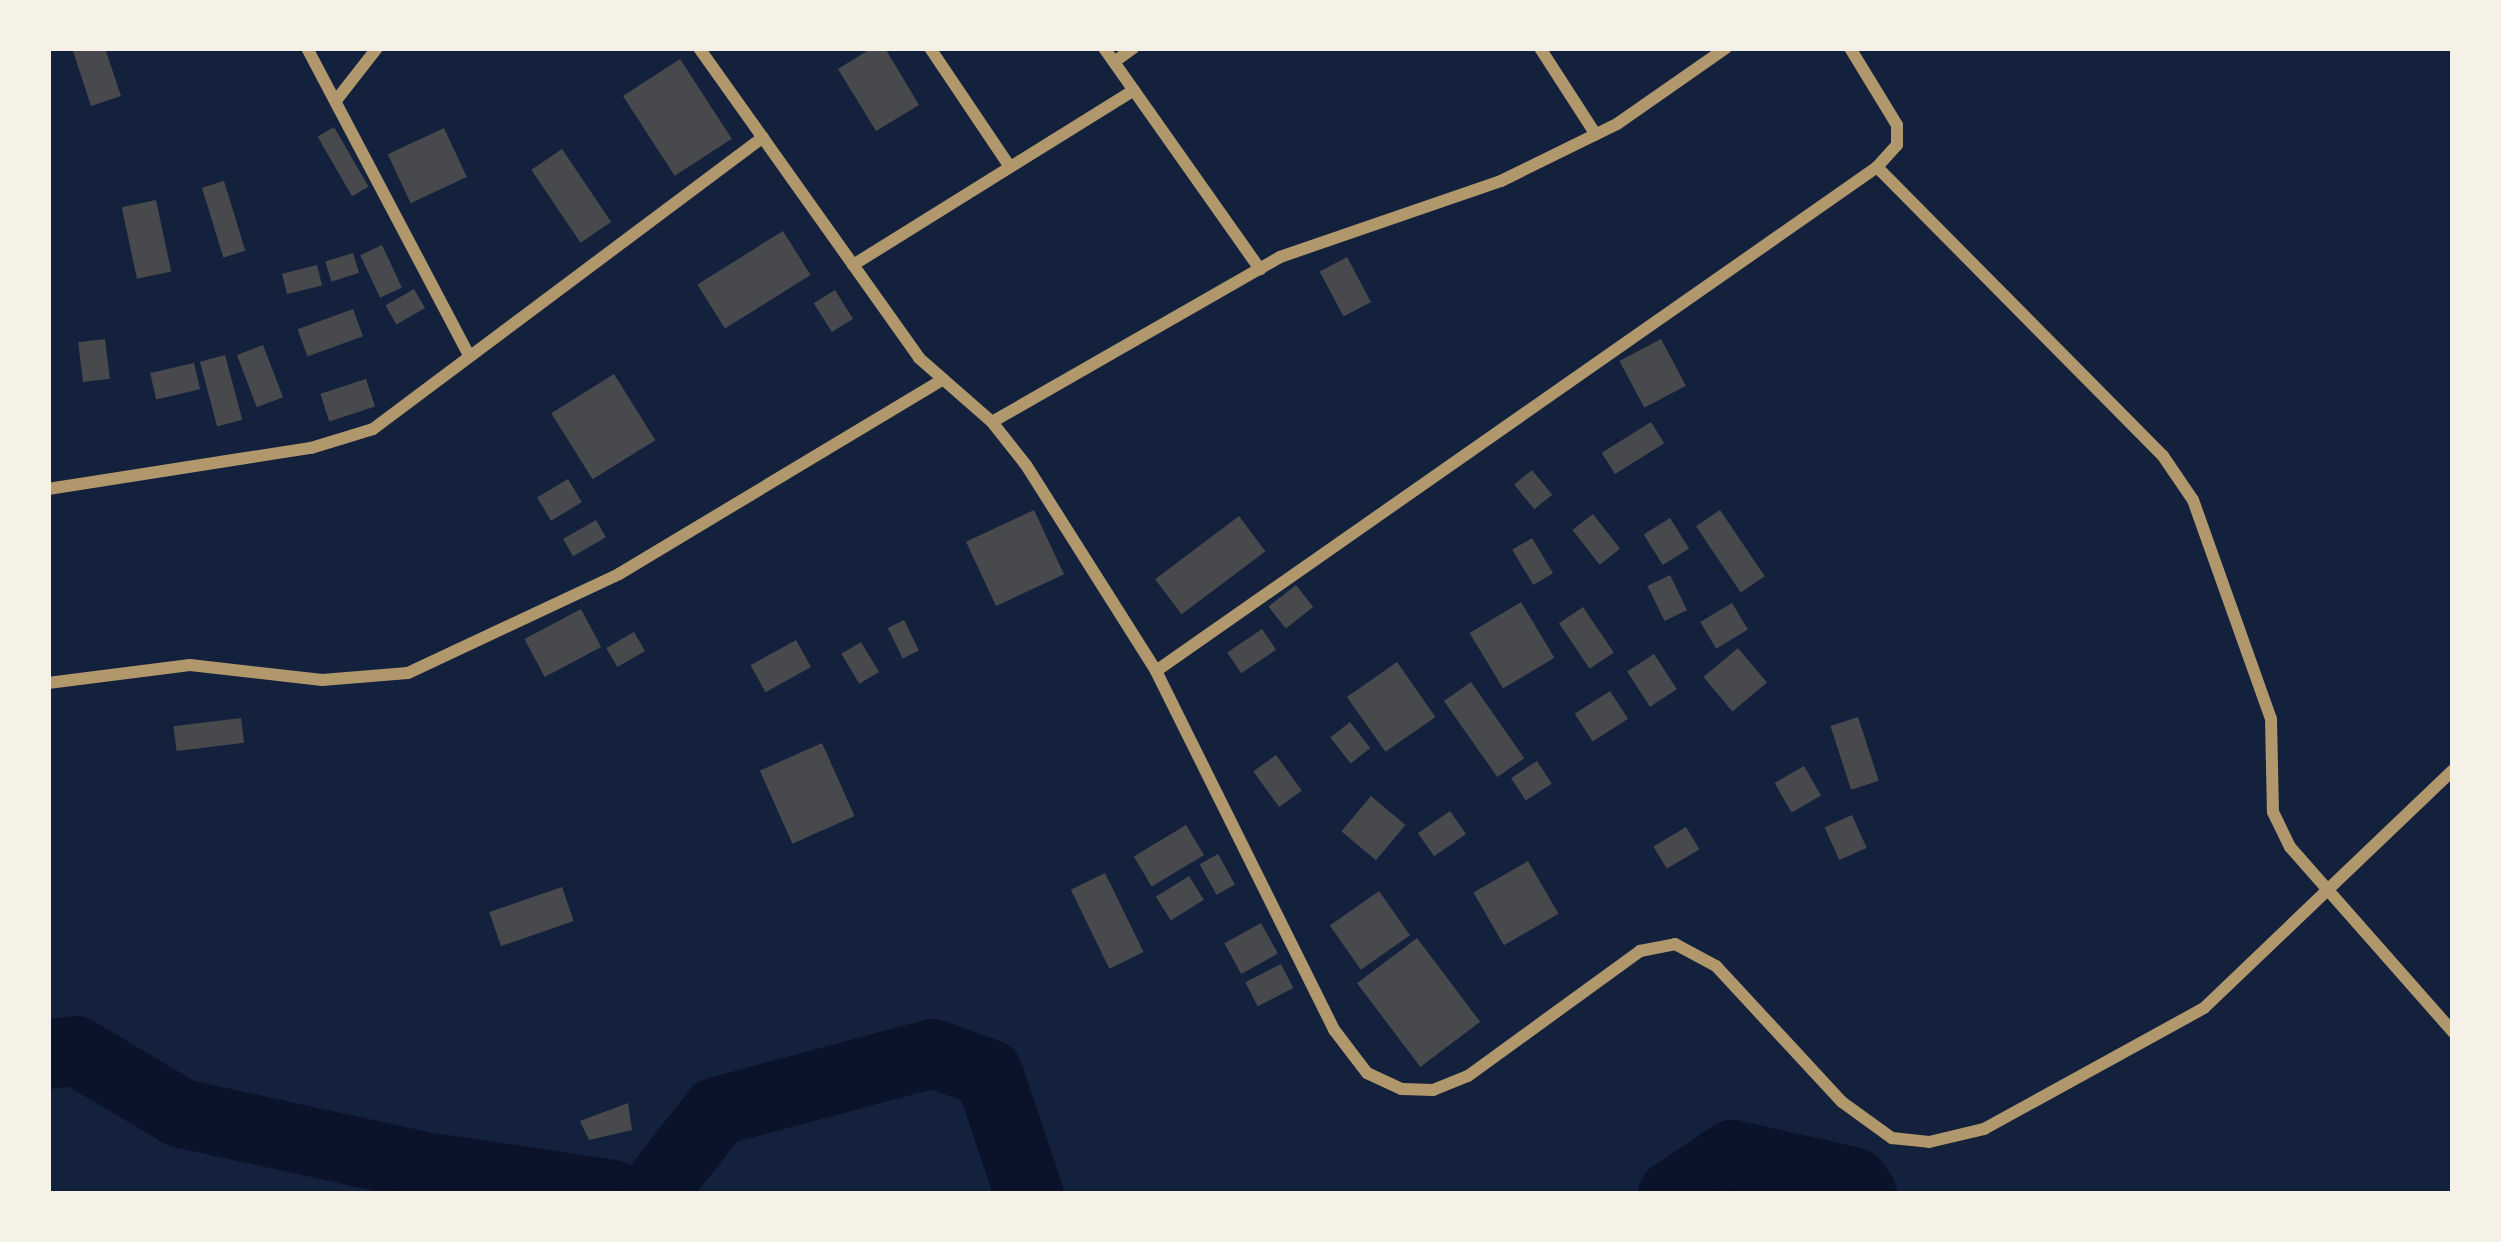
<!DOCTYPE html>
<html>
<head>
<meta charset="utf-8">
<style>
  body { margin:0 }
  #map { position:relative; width:2501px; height:1242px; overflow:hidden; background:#14213d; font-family:Signika,sans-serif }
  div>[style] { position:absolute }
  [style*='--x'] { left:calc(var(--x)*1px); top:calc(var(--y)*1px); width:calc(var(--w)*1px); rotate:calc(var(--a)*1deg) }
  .river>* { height:69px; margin:-34.5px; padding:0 34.5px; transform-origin:34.5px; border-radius:34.5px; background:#0b132b }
  .building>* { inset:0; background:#48494c; transform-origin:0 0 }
  .minor>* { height:12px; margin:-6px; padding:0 6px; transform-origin:6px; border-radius:6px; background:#b1986c }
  span { translate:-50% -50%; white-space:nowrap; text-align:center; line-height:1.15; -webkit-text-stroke:9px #f6f1e7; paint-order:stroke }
  .frame { position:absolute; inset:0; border:51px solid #f6f1e7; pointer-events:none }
</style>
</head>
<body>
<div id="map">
  <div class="river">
    <div style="--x:48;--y:1054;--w:27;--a:-8"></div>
    <div style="--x:75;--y:1050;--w:123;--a:30.7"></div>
    <div style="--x:181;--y:1113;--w:244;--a:12.3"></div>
    <div style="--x:419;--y:1165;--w:195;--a:8.5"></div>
    <div style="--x:651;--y:1194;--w:105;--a:-51.9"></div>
    <div style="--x:716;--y:1111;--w:224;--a:-15"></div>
    <div style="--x:932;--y:1053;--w:59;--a:19.7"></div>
    <div style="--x:988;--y:1073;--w:128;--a:71.3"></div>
    <div style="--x:1672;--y:1194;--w:72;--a:-33.7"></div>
    <div style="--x:1732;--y:1154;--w:124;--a:12.6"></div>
    <div style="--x:1853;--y:1181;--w:16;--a:55"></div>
  </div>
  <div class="building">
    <div style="clip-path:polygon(72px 48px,105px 48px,121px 96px,91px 106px)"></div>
    <div style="clip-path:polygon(872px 48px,885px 48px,919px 105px,876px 131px,838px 69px)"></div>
    <div style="left:680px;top:59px;width:95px;height:68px;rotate:57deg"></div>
    <div style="left:334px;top:127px;width:69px;height:19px;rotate:60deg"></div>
    <div style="left:444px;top:128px;width:54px;height:62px;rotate:65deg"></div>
    <div style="left:562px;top:149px;width:88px;height:37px;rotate:56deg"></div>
    <div style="left:224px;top:181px;width:73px;height:23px;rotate:73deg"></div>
    <div style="left:156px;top:200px;width:73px;height:35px;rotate:78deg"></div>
    <div style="left:783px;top:231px;width:52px;height:101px;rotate:58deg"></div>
    <div style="left:382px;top:245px;width:47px;height:24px;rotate:65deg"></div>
    <div style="left:353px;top:253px;width:21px;height:29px;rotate:73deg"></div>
    <div style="left:1347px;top:257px;width:51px;height:31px;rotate:62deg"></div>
    <div style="left:317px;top:265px;width:21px;height:36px;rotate:76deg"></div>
    <div style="left:414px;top:289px;width:22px;height:33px;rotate:60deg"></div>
    <div style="left:835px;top:290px;width:34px;height:25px;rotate:58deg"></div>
    <div style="left:353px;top:309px;width:29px;height:59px;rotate:70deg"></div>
    <div style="left:105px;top:339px;width:40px;height:27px;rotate:83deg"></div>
    <div style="left:1661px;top:339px;width:53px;height:47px;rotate:62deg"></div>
    <div style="left:263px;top:345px;width:56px;height:28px;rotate:69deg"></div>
    <div style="left:225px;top:355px;width:67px;height:26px;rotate:75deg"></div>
    <div style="left:194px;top:363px;width:27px;height:45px;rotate:77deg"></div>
    <div style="left:614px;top:374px;width:78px;height:74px;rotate:58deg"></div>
    <div style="left:366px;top:379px;width:29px;height:48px;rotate:72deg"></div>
    <div style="left:1651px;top:422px;width:25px;height:58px;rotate:58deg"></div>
    <div style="left:1532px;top:470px;width:32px;height:23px;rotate:51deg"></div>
    <div style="left:568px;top:479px;width:27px;height:36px;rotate:59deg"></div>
    <div style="left:1034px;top:510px;width:71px;height:75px;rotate:65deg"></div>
    <div style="left:1720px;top:510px;width:80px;height:29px;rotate:56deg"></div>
    <div style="left:1593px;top:514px;width:44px;height:26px;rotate:52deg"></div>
    <div style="left:1239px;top:516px;width:44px;height:105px;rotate:53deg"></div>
    <div style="left:1670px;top:518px;width:36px;height:31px;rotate:58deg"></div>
    <div style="left:596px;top:520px;width:20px;height:38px;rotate:60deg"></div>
    <div style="left:1532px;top:538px;width:41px;height:23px;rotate:59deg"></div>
    <div style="left:1670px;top:575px;width:39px;height:25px;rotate:64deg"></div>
    <div style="left:1296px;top:585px;width:28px;height:35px;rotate:52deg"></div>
    <div style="left:1521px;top:602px;width:65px;height:60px;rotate:59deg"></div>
    <div style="left:1732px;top:603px;width:31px;height:37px;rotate:59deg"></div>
    <div style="left:1583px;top:607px;width:55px;height:29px;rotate:56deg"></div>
    <div style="left:581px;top:609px;width:43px;height:64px;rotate:62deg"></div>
    <div style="left:904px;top:620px;width:34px;height:18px;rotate:64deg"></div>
    <div style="left:1262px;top:629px;width:25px;height:42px;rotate:56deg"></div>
    <div style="left:634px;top:632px;width:22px;height:32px;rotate:60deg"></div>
    <div style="left:796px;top:640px;width:31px;height:52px;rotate:61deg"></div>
    <div style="left:861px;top:642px;width:35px;height:23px;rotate:59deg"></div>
    <div style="left:1738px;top:648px;width:45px;height:45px;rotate:50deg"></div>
    <div style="left:1654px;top:654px;width:42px;height:32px;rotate:57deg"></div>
    <div style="left:1397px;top:662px;width:67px;height:61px;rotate:55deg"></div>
    <div style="left:1471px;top:682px;width:93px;height:33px;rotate:55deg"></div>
    <div style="left:1610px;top:691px;width:33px;height:42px;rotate:57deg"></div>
    <div style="left:1858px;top:717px;width:67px;height:29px;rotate:72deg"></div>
    <div style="left:241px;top:718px;width:25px;height:68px;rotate:83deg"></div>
    <div style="left:1350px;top:722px;width:33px;height:25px;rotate:52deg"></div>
    <div style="left:822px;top:743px;width:80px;height:68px;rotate:66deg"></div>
    <div style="left:1276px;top:755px;width:44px;height:28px;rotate:54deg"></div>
    <div style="left:1537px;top:761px;width:27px;height:31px;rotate:57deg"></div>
    <div style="left:1804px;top:766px;width:34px;height:34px;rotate:60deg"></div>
    <div style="left:1371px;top:796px;width:45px;height:46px;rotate:40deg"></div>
    <div style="left:1450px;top:811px;width:28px;height:39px;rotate:55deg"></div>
    <div style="left:1852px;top:815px;width:36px;height:30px;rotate:66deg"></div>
    <div style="left:1186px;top:825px;width:35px;height:61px;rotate:59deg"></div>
    <div style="left:1686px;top:827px;width:26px;height:38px;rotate:59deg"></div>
    <div style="left:1218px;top:854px;width:35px;height:21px;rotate:61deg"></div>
    <div style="left:1528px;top:861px;width:61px;height:63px;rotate:60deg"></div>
    <div style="left:1105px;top:873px;width:88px;height:38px;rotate:64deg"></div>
    <div style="left:1189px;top:876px;width:28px;height:39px;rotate:58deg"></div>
    <div style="left:562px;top:887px;width:36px;height:77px;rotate:71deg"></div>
    <div style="left:1379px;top:891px;width:54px;height:60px;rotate:55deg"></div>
    <div style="left:1261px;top:923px;width:35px;height:42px;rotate:61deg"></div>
    <div style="left:1417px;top:938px;width:105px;height:75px;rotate:53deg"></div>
    <div style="left:1281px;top:964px;width:27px;height:40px;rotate:63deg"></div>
    <div style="clip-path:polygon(628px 1103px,632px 1130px,589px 1140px,580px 1121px)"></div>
  </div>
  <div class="minor">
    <div style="--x:307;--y:48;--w:347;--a:62.2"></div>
    <div style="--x:699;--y:48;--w:380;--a:54.6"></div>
    <div style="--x:919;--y:358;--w:97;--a:41.2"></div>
    <div style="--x:992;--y:422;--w:55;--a:51.7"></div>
    <div style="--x:1026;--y:465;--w:244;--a:57.7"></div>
    <div style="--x:1156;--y:671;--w:402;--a:63.6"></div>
    <div style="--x:1335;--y:1031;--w:53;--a:52.7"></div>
    <div style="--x:1367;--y:1073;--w:38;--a:25"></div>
    <div style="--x:1402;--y:1089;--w:31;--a:2"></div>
    <div style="--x:1433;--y:1090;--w:38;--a:-22"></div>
    <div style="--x:1468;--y:1076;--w:213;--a:-36"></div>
    <div style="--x:1640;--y:951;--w:36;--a:-11"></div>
    <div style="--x:1675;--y:944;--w:47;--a:28.2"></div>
    <div style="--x:1716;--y:966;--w:185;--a:47.2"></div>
    <div style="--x:1842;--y:1102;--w:62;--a:35.8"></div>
    <div style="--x:1892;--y:1138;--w:37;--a:6"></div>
    <div style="--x:1929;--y:1142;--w:57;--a:-13.3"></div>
    <div style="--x:1984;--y:1129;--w:251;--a:-28.8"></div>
    <div style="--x:2204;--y:1008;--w:344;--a:-43.7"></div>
    <div style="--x:930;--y:48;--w:143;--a:56.1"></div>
    <div style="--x:1104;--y:48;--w:271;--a:54.8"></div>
    <div style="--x:1540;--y:48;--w:103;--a:57.2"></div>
    <div style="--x:1114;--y:62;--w:24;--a:-36"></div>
    <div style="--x:338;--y:98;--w:63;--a:-52"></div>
    <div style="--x:1877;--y:167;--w:407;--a:45.3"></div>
    <div style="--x:2163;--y:456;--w:53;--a:55.7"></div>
    <div style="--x:2193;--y:500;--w:232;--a:70.4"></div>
    <div style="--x:2271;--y:719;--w:93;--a:88.8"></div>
    <div style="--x:2273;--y:812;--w:39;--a:64"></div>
    <div style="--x:2290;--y:847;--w:247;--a:48.6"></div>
    <div style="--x:853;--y:265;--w:331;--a:-31.9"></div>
    <div style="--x:992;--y:422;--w:332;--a:-29.8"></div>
    <div style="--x:1280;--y:257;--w:234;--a:-19"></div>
    <div style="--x:1501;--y:181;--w:129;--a:-26.2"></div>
    <div style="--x:1617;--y:124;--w:133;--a:-34.9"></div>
    <div style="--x:48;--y:489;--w:266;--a:-8.9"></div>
    <div style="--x:311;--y:448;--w:65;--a:-17"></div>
    <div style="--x:373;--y:429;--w:487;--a:-36.8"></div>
    <div style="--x:1156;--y:671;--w:880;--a:-34.95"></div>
    <div style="--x:1877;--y:167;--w:30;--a:-48"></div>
    <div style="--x:1897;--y:145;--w:20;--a:-90"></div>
    <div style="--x:1897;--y:125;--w:90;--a:-121.4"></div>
    <div style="--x:48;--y:683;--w:143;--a:-7.2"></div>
    <div style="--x:190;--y:665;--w:133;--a:6.5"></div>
    <div style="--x:322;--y:680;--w:86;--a:-4.7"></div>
    <div style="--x:408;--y:673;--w:233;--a:-25.1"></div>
    <div style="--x:619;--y:574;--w:378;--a:-31"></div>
  </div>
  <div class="frame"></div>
</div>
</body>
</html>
